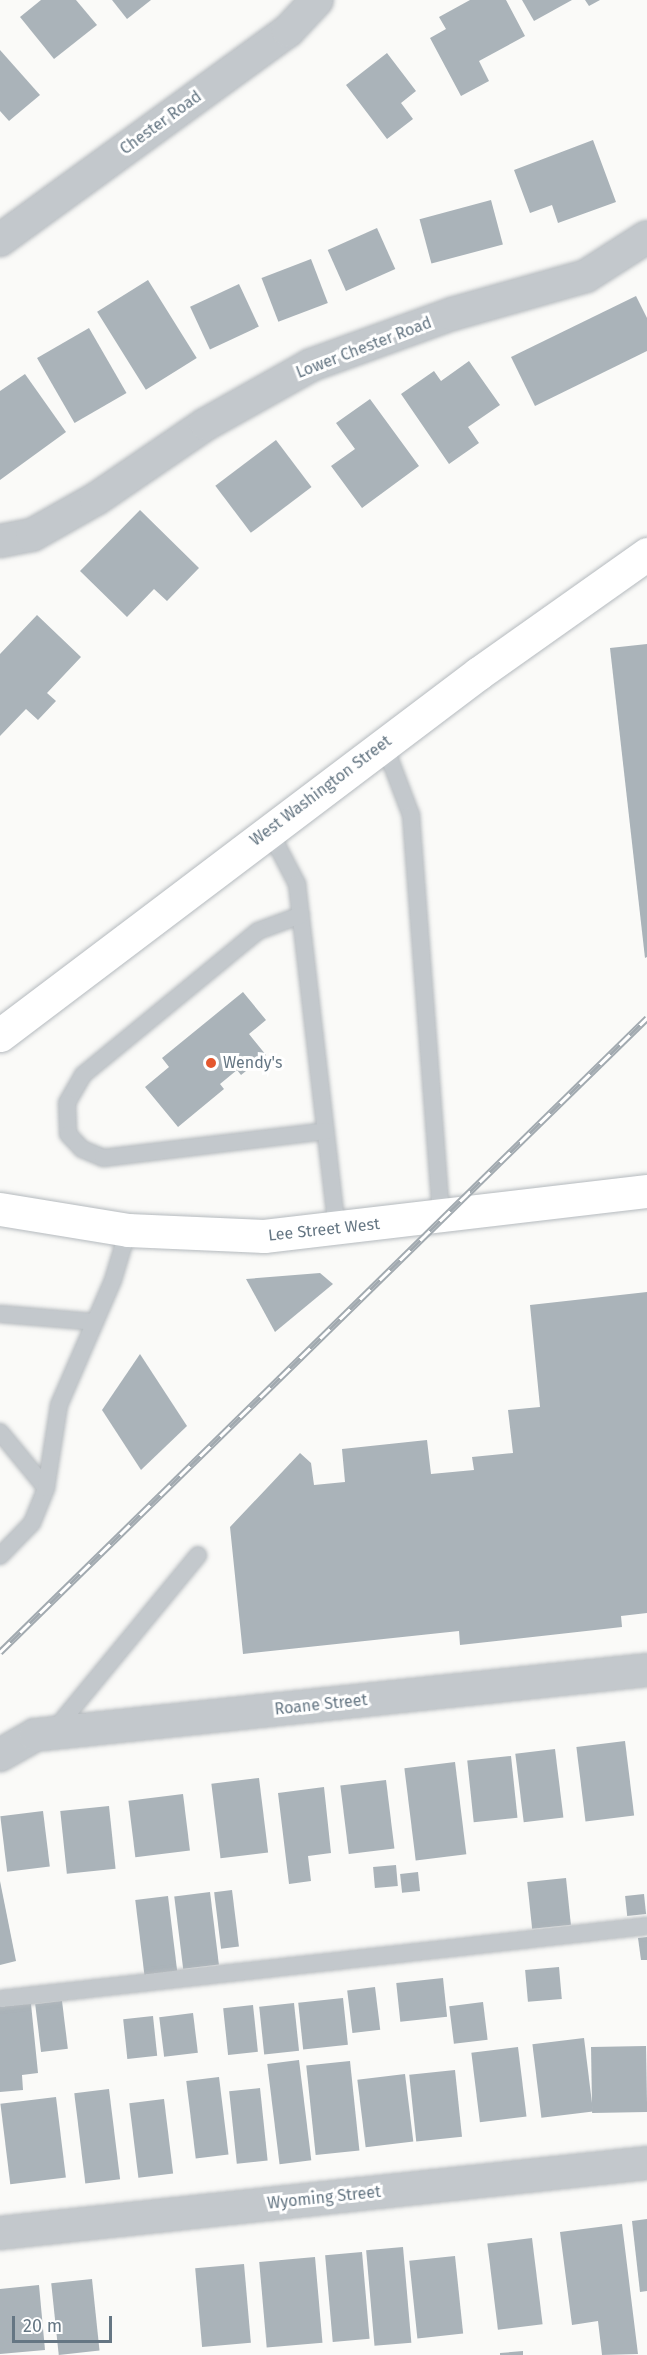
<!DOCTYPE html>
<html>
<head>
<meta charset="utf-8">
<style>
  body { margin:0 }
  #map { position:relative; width:647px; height:2355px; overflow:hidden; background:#fafaf8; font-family:"Fira Sans",sans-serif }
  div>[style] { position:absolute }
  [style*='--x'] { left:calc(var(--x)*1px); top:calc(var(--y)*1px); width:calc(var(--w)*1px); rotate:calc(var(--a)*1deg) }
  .building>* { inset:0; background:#aab3b9; transform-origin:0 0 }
  .roads { filter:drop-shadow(0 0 2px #b5babe) drop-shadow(0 0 2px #b5babe) }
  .service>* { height:16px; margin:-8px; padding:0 8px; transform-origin:8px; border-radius:8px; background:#c3c8cc }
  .minor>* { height:32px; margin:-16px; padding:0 16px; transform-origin:16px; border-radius:16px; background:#c3c8cc }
  .primary>* { height:33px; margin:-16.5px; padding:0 16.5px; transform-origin:16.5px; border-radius:16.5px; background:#fff }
  .rail>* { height:7px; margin-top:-3.5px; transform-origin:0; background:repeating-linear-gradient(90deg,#fff 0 14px,#a2aab0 0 28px); box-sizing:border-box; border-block:2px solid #a2aab0 }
  .dots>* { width:16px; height:16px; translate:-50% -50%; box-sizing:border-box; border:3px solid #fff; border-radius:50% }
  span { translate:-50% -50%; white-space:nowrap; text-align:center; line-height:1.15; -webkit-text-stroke:6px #fff; paint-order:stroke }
  .street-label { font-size:16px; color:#657683 }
  .poi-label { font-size:16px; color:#657683 }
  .left { translate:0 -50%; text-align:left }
  .scale { position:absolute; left:12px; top:2316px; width:100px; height:27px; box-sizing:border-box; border:3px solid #657683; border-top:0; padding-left:8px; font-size:18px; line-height:21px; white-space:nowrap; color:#657683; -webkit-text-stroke:4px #fff; paint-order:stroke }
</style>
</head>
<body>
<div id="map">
  <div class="building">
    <div style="clip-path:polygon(41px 0,76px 0,97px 25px,54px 59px,20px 17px)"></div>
    <div style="clip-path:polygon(112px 0,151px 0,127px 19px)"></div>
    <div style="clip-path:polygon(470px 0,506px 0,525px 36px,479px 61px,489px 81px,461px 96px,430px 38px,446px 29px,439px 17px)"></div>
    <div style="clip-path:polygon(522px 0,572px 0,534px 21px)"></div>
    <div style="clip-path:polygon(585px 0,600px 0,589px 6px)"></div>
    <div style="clip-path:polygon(0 50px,40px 95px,9px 121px,0 111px)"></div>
    <div style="clip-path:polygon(387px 53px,416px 91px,401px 103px,413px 119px,387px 139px,346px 85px)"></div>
    <div style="clip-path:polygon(593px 140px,616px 202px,558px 223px,552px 205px,530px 213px,514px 170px)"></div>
    <div style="left:491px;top:200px;width:46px;height:74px;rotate:75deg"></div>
    <div style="left:377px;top:228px;width:45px;height:54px;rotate:66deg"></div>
    <div style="left:311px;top:259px;width:47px;height:53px;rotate:69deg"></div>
    <div style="left:148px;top:280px;width:92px;height:60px;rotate:58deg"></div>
    <div style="left:239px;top:284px;width:47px;height:54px;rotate:65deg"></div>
    <div style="clip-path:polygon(636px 296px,647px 318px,647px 351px,535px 406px,511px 357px)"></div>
    <div style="left:89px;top:328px;width:75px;height:60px;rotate:60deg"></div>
    <div style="clip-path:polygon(469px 361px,500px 405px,468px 427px,479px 443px,449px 464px,401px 394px,434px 371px,441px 381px)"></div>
    <div style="clip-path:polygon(25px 374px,66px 432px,0 480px,0 391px)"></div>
    <div style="clip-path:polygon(370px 399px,419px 466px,362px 508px,331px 466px,355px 449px,336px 423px)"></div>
    <div style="left:276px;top:440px;width:59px;height:76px;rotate:53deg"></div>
    <div style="clip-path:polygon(140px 510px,199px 568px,167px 601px,154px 589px,127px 617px,80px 571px)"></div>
    <div style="clip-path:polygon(37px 615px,81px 657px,47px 693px,56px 701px,38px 720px,26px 709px,0 736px,0 654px)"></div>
    <div style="clip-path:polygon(647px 644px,647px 957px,645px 958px,610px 648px)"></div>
    <div style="clip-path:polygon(243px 992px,266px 1020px,249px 1034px,266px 1055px,241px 1075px,237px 1070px,220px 1084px,224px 1089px,178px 1127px,145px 1087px,169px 1067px,162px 1058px)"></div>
    <div style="clip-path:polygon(320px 1273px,333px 1284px,275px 1332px,246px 1279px)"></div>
    <div style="clip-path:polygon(647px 1292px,647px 1613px,621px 1616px,622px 1627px,460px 1645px,459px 1631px,243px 1654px,230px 1527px,300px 1453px,311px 1463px,314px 1485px,345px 1482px,342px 1449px,427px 1440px,431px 1474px,474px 1470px,472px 1457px,513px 1453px,508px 1410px,540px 1407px,530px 1305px)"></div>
    <div style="clip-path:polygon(140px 1354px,187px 1426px,141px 1470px,102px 1410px)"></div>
    <div style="left:625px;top:1741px;width:75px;height:49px;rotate:83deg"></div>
    <div style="left:555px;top:1749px;width:69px;height:40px;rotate:83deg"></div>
    <div style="left:511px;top:1756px;width:62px;height:44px;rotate:84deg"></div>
    <div style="left:455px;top:1762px;width:93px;height:51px;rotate:83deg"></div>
    <div style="left:259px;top:1778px;width:75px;height:48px;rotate:83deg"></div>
    <div style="left:386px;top:1780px;width:69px;height:46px;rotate:83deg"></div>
    <div style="clip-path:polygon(324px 1787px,331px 1853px,308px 1856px,311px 1881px,289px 1884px,278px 1793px)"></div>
    <div style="left:183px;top:1794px;width:57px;height:55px;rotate:83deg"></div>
    <div style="left:109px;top:1806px;width:63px;height:49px;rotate:84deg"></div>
    <div style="left:43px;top:1811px;width:56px;height:43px;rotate:83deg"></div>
    <div style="left:396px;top:1865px;width:21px;height:23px;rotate:85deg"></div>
    <div style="left:418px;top:1872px;width:19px;height:18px;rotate:84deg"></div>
    <div style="left:566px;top:1878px;width:47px;height:39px;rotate:84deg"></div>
    <div style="clip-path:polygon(0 1881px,16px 1961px,0 1965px)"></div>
    <div style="left:232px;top:1890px;width:57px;height:18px;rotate:83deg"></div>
    <div style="left:210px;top:1892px;width:73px;height:36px;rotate:83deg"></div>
    <div style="left:644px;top:1894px;width:20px;height:19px;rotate:84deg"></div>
    <div style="left:168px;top:1896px;width:75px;height:33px;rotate:83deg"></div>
    <div style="clip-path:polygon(647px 1937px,647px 1960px,641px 1960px,638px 1938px)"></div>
    <div style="left:559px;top:1967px;width:32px;height:34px;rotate:85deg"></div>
    <div style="left:443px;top:1978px;width:39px;height:47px;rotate:84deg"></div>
    <div style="left:375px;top:1987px;width:43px;height:28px;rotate:83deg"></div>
    <div style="left:343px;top:1998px;width:47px;height:45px;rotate:84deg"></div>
    <div style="left:62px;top:2001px;width:48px;height:27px;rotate:83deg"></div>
    <div style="left:483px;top:2002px;width:38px;height:34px;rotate:83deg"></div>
    <div style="left:294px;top:2003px;width:48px;height:35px;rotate:84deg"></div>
    <div style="clip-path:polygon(31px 2004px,38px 2073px,22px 2075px,23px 2090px,0 2092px,0 2007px)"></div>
    <div style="left:253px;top:2005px;width:47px;height:30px;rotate:84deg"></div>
    <div style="left:193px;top:2013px;width:40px;height:34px;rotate:83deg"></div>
    <div style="left:153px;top:2016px;width:40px;height:30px;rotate:84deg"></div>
    <div style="left:584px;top:2038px;width:74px;height:52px;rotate:83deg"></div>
    <div style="left:646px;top:2046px;width:66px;height:55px;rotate:89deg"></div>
    <div style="left:518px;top:2047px;width:70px;height:47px;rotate:83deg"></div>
    <div style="left:299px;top:2060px;width:101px;height:32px;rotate:83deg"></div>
    <div style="left:350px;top:2061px;width:90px;height:44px;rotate:84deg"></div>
    <div style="left:455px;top:2070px;width:67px;height:46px;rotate:84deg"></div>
    <div style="left:405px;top:2074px;width:68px;height:48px;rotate:83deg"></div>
    <div style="left:219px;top:2077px;width:78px;height:33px;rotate:83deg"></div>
    <div style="left:260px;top:2088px;width:73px;height:31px;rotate:84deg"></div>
    <div style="left:109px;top:2089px;width:91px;height:35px;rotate:83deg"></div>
    <div style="left:56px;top:2097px;width:81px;height:56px;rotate:83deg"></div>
    <div style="left:164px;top:2099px;width:75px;height:35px;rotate:83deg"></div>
    <div style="clip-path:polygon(647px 2219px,647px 2291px,640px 2292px,632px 2221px)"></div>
    <div style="clip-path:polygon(622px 2224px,638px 2354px,602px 2355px,598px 2321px,572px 2325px,560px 2232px)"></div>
    <div style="left:532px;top:2238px;width:87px;height:45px;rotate:83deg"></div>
    <div style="left:403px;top:2247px;width:96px;height:37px;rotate:85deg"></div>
    <div style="left:362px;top:2252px;width:87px;height:37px;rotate:85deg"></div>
    <div style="left:455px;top:2256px;width:78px;height:46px;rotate:84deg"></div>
    <div style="left:315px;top:2257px;width:86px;height:56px;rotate:85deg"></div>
    <div style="left:244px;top:2264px;width:79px;height:49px;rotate:85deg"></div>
    <div style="left:92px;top:2279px;width:72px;height:41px;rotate:84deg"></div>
    <div style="clip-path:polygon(39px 2285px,45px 2350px,0 2354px,0 2289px)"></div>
    <div style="clip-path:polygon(523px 2351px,523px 2355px,500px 2355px,500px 2353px)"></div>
  </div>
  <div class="roads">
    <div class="service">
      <div style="--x:384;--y:744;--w:76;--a:69.2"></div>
      <div style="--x:411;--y:815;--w:404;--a:85.7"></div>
      <div style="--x:269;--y:830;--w:61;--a:62.6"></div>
      <div style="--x:297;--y:884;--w:347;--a:83.4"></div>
      <div style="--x:301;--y:915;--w:46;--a:159.6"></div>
      <div style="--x:258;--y:931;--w:227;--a:140.6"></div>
      <div style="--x:83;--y:1075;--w:32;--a:120"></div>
      <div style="--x:67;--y:1103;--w:31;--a:88"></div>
      <div style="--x:68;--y:1134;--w:21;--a:47"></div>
      <div style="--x:82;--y:1149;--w:23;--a:23"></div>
      <div style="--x:103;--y:1158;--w:224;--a:-6.9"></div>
      <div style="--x:0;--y:1314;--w:95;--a:4.8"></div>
      <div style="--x:0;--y:1432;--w:72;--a:50.6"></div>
      <div style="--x:0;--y:1556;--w:46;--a:-45.9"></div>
      <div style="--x:32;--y:1523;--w:38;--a:-68"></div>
      <div style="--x:46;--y:1488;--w:84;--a:-81.1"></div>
      <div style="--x:59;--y:1405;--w:136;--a:-66.6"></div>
      <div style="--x:113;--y:1280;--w:52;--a:-73.3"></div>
      <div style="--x:52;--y:1733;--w:230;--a:-50.6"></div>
      <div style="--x:0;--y:1999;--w:651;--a:-6.44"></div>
    </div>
    <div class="minor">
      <div style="--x:0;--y:240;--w:356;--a:-36"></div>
      <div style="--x:288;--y:31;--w:42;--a:-46.9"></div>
      <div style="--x:0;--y:541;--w:33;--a:-11"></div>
      <div style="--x:32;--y:535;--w:73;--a:-29.4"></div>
      <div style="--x:96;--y:499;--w:133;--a:-34.3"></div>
      <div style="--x:206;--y:424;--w:120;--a:-29.3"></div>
      <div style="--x:311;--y:365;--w:150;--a:-19.9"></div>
      <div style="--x:452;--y:314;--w:139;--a:-15.8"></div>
      <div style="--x:586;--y:276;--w:72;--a:-32.6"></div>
      <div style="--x:0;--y:1755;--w:40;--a:-29.7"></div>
      <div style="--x:35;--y:1735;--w:615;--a:-6.06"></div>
      <div style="--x:0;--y:2233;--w:651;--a:-6.17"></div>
    </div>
    <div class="primary">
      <div style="--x:0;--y:1035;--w:600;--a:-37.08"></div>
      <div style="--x:479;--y:673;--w:206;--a:-35.3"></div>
      <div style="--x:0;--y:1209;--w:130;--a:9.3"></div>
      <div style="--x:128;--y:1230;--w:136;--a:2.5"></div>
      <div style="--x:264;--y:1236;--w:386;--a:-6.7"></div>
    </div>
  </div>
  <div class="rail">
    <div style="--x:0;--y:1652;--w:906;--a:-44.42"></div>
  </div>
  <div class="dots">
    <div style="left:211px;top:1063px;background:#e4572e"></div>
  </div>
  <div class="street-label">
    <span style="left:161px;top:123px;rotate:-36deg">Chester Road</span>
    <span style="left:364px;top:348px;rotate:-21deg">Lower Chester Road</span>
    <span style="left:321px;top:791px;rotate:-37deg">West Washington Street</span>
    <span style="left:324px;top:1230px;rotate:-6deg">Lee Street West</span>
    <span style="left:321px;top:1705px;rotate:-6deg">Roane Street</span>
    <span style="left:324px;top:2198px;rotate:-6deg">Wyoming Street</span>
  </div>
  <div class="poi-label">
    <span class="left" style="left:223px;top:1063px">Wendy's</span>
  </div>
  <div class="scale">20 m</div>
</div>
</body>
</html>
